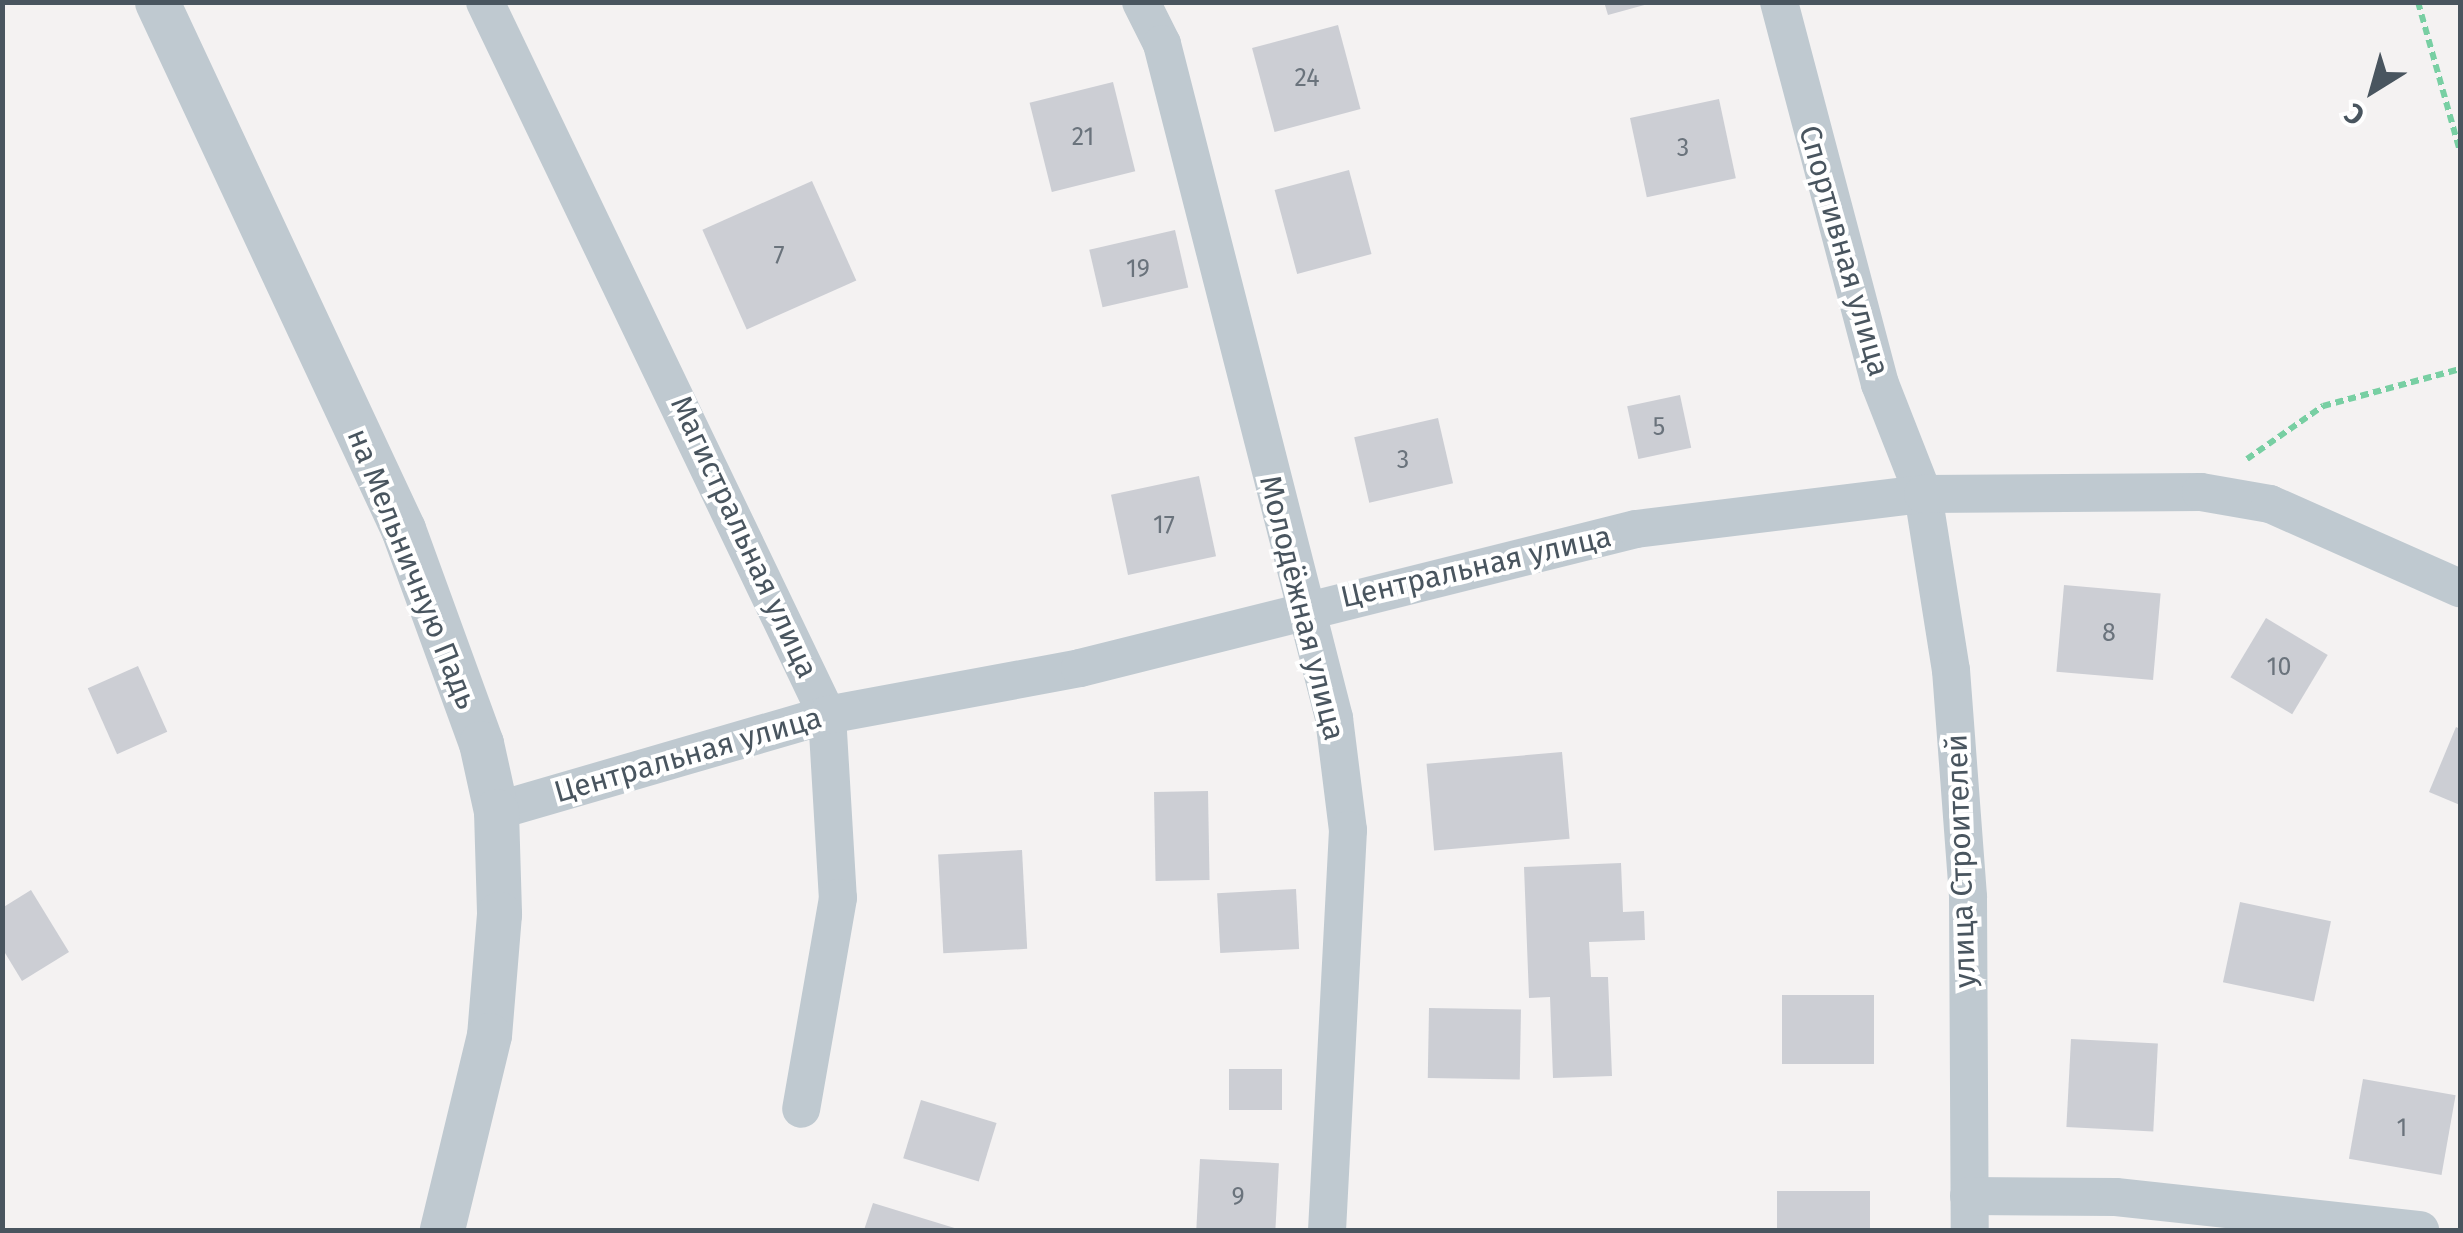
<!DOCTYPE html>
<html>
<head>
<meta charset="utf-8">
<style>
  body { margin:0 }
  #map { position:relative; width:2463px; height:1233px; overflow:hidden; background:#f4f2f2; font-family:"Fira Sans",sans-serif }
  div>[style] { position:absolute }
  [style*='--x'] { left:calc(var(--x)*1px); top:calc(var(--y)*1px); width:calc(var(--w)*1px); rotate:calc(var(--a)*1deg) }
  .building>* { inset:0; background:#ccced4; transform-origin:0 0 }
  .path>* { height:6px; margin-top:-3px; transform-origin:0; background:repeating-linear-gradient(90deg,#78cfa3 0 8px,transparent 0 13px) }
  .minor>* { height:38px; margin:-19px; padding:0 19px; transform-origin:19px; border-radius:19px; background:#bfc9d0 }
  .tertiary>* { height:45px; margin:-22.5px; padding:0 22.5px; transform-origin:22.5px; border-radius:22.5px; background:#bfc9d0 }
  span { translate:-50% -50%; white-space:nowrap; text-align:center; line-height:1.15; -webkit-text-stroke:8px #fff; paint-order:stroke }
  .number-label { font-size:25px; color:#6a737c }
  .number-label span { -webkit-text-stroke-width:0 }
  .street-label { font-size:30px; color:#49555f }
  .frame { position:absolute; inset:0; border:5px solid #49555f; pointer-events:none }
  .north { position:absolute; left:2323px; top:40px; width:100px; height:100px; -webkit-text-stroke:8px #fff; paint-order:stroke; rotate:217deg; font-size:28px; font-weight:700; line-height:40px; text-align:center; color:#49555f }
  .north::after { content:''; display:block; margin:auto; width:35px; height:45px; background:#49555f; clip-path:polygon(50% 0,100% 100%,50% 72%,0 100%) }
</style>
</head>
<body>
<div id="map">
  <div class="building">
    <div style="clip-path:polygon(1604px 2px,1647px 2px,1648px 4px,1608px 15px)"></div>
    <div style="left:1338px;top:25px;width:87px;height:89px;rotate:75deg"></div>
    <div style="left:1113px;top:82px;width:92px;height:86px;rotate:76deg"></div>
    <div style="left:1719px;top:99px;width:81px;height:91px;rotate:78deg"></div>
    <div style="left:1349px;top:170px;width:87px;height:77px;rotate:75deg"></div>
    <div style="left:812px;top:181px;width:109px;height:120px;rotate:66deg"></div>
    <div style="left:1175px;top:230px;width:59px;height:88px;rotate:77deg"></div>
    <div style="left:1680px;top:395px;width:54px;height:54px;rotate:78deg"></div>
    <div style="left:1438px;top:418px;width:67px;height:86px;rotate:77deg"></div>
    <div style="left:1199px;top:476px;width:82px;height:90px;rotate:78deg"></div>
    <div style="left:2064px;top:585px;width:97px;height:87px;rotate:5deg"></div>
    <div style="left:2266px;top:618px;width:72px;height:69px;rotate:31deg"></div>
    <div style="left:138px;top:666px;width:72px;height:55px;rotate:66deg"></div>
    <div style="clip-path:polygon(2456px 727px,2460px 729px,2460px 805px,2429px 792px)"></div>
    <div style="left:1562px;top:752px;width:87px;height:136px;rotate:85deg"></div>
    <div style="left:1208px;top:791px;width:89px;height:54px;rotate:89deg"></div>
    <div style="left:1022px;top:850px;width:99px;height:84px;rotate:87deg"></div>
    <div style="clip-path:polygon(1621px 863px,1623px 912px,1644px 911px,1645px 940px,1589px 942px,1591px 977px,1608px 977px,1612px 1076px,1553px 1078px,1550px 997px,1529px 998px,1524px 867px)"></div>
    <div style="left:1296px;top:889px;width:60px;height:79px;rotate:87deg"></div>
    <div style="clip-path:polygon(31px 890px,69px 952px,22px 981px,2px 948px,2px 908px)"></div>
    <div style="left:2240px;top:902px;width:93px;height:82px;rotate:12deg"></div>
    <div style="left:1782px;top:995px;width:92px;height:69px"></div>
    <div style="left:1429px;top:1008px;width:92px;height:70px;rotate:1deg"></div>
    <div style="left:2071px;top:1039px;width:87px;height:88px;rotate:3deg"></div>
    <div style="left:1282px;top:1069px;width:41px;height:53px;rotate:90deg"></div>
    <div style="left:2363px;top:1079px;width:94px;height:81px;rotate:10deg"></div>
    <div style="left:921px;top:1100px;width:79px;height:61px;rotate:17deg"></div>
    <div style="left:1200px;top:1159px;width:79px;height:71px;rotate:3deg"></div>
    <div style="left:1870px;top:1191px;width:39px;height:93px;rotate:90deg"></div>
    <div style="clip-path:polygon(873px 1203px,961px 1230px,864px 1230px)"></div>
  </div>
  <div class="path">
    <div style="--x:2418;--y:2;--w:155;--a:74.3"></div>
    <div style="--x:2247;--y:459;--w:93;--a:-34.9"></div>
    <div style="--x:2323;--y:406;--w:142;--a:-15.1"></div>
  </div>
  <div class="minor">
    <div style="--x:485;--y:2;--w:791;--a:64.37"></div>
    <div style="--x:827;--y:715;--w:183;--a:86.6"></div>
    <div style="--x:838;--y:898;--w:214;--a:99.9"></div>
    <div style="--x:1141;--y:2;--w:47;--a:63.4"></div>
    <div style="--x:1162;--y:44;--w:696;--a:75.68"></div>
    <div style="--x:1334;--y:718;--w:113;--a:82.9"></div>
    <div style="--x:1348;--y:830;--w:401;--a:93"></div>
    <div style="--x:1779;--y:2;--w:395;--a:75.2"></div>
    <div style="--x:1880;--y:384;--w:118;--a:68.6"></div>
    <div style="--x:1923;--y:494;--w:178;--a:81"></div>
    <div style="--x:1951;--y:670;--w:228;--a:85.7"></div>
    <div style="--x:1968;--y:897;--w:333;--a:89.7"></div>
    <div style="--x:496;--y:811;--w:345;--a:-16.2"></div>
    <div style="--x:827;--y:715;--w:257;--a:-10.5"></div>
    <div style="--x:1080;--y:668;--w:573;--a:-14.04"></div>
    <div style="--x:1636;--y:529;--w:289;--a:-7"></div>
    <div style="--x:1923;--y:494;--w:278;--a:-0.4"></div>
    <div style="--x:2201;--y:492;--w:70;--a:9.9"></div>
    <div style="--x:2270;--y:504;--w:208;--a:23.9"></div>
    <div style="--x:1969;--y:1196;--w:147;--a:0.4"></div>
    <div style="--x:2116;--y:1197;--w:306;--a:6.2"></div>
  </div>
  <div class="tertiary">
    <div style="--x:157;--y:2;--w:582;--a:64.98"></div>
    <div style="--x:403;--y:529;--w:228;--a:70"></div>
    <div style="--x:481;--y:743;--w:70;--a:77.6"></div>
    <div style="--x:496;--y:811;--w:103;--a:88.3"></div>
    <div style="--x:499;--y:914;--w:121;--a:94.7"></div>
    <div style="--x:489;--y:1035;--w:201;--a:103.6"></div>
  </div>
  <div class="number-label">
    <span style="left:1307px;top:78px">24</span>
    <span style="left:1083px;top:137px">21</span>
    <span style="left:1683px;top:148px">3</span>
    <span style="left:779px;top:255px">7</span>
    <span style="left:1138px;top:269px">19</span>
    <span style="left:1659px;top:427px">5</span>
    <span style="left:1403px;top:460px">3</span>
    <span style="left:1164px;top:525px">17</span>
    <span style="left:2109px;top:633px">8</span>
    <span style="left:2279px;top:667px">10</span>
    <span style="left:2402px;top:1128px">1</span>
    <span style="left:1238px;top:1197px">9</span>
  </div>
  <div class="street-label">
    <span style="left:1844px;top:251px;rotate:74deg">Спортивная улица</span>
    <span style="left:744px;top:537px;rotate:65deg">Магистральная улица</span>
    <span style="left:1476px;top:567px;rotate:-13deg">Центральная улица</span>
    <span style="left:412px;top:569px;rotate:68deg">на Мельничную Падь</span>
    <span style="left:1302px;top:608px;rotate:76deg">Молодёжная улица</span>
    <span style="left:688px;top:755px;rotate:-16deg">Центральная улица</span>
    <span style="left:1961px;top:861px;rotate:-92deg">улица Строителей</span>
  </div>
  <div class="frame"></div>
  <div class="north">С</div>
</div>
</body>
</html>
